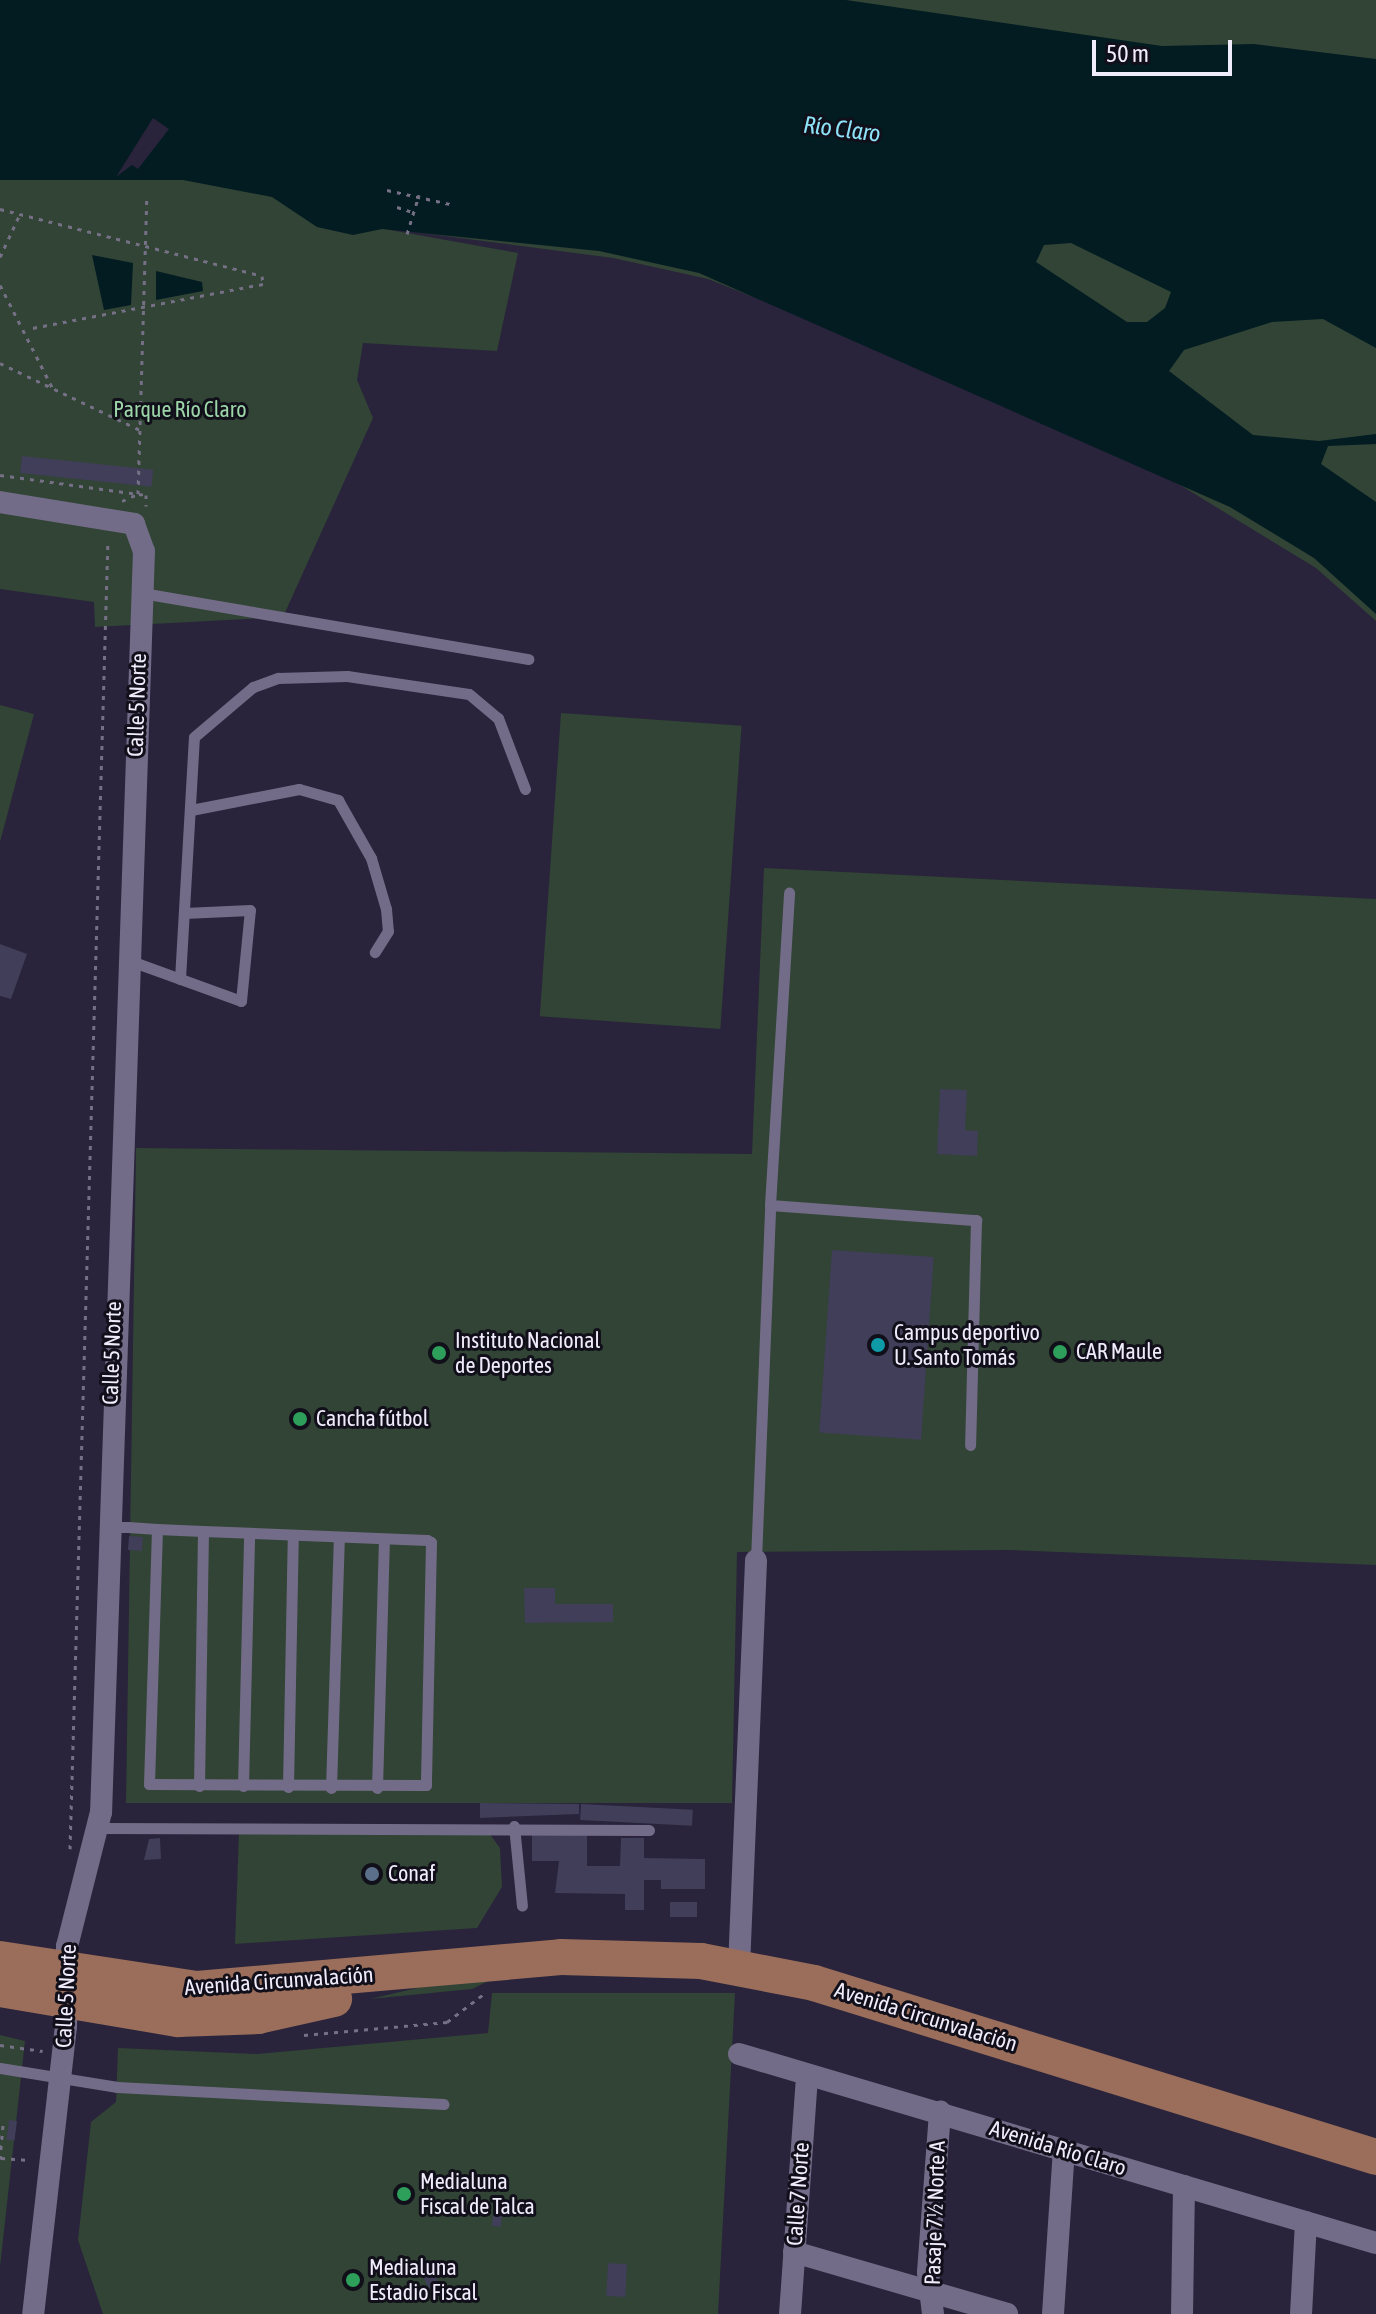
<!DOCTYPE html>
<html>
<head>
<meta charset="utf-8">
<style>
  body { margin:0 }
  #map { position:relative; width:1376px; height:2314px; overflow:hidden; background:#29233b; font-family:"Asap Condensed",sans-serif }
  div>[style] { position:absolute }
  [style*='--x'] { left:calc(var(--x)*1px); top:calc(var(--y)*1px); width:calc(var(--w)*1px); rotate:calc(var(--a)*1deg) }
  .green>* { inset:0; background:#314435; transform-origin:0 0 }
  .water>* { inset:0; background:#021c22 }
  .pier>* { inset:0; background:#29233b }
  .building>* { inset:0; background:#403e58; transform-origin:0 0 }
  .path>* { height:3px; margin-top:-1.5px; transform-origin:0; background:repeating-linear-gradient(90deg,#757085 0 4px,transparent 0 10px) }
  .lane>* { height:11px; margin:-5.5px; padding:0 5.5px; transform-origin:5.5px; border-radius:5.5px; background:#736c88 }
  .street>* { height:22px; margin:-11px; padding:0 11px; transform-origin:11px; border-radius:11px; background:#736c88 }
  .primary>* { height:36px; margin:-18px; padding:0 18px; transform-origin:18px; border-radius:18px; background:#9a6e5a }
  .dots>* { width:22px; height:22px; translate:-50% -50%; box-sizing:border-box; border:4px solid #110f19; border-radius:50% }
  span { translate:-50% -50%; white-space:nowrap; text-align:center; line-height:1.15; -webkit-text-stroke:6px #110f19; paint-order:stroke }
  .park-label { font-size:22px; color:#9dd7a9 }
  .street-label { font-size:22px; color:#f0ecfc }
  .poi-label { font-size:22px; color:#f0ecfc }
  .left { translate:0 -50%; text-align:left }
  .water-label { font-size:24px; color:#8de3f8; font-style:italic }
  .scale { position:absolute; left:1092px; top:40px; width:140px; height:36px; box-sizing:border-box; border:4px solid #f0ecfc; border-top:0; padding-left:10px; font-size:24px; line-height:28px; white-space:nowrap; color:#f0ecfc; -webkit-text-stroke:6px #110f19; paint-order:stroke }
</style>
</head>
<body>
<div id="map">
  <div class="green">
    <div style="clip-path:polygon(0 0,1376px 0,1376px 621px,1316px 568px,1180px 485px,1016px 402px,708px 279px,613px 258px,368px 226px,518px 253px,497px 351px,363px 343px,357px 380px,373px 418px,283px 617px,95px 627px,94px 602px,0 589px,0 166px,50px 178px,183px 180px)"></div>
    <div style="clip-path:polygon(0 705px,34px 714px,0 842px)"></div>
    <div style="left:561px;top:713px;width:181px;height:304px;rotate:4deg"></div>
    <div style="clip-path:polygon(764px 868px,1376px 899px,1376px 1565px,1009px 1550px,737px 1552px,732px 1803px,126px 1803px,136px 1148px,752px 1154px)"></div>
    <div style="clip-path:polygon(239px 1831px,489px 1833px,500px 1848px,502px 1887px,477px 1928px,235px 1944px)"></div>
    <div style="clip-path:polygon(472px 1975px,495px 1978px,472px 1989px,370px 1999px)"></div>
    <div style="clip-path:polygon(492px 1993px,735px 1993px,718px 2314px,103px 2314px,78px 2240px,91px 2122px,116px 2102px,118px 2048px,257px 2054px,488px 2033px)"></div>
    <div style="clip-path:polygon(0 2035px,25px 2041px,0 2267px)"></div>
  </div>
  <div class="water">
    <div style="clip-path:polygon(evenodd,0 0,846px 0,1162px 46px,1254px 44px,1376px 59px,1376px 348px,1323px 319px,1272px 322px,1184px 350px,1169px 371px,1253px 435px,1319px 441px,1376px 434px,1376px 444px,1328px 446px,1321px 464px,1376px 502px,1376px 614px,1314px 558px,1230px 507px,699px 273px,599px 251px,382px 229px,353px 235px,317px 227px,272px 197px,183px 180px,0 180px,0 0,1071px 243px,1171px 292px,1165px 308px,1147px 322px,1127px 322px,1036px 262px,1044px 245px,1071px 243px)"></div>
    <div style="clip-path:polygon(92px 255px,133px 263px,131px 305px,104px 310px)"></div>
    <div style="clip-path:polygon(156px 271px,202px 282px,203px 291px,156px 300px)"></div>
  </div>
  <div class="pier">
    <div style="clip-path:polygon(153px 118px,169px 129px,138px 169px,132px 165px,116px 177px)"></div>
  </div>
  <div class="building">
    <div style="left:22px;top:456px;width:132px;height:17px;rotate:6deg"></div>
    <div style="clip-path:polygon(0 944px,27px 954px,11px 999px,0 996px)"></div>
    <div style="clip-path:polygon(940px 1089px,967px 1090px,965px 1130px,978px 1131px,977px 1156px,937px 1154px)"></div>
    <div style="left:832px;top:1250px;width:102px;height:183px;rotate:4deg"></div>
    <div style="left:129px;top:1536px;width:14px;height:14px;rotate:4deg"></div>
    <div style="clip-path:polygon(524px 1588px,555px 1588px,555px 1604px,613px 1604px,613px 1622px,525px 1623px)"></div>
    <div style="clip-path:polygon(480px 1803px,579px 1804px,579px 1814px,480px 1818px)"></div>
    <div style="left:581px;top:1804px;width:112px;height:16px;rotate:3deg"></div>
    <div style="clip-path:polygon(532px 1835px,587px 1835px,587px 1866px,620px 1866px,621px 1838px,644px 1838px,644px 1858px,705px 1859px,705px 1889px,661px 1889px,661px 1880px,644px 1880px,644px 1910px,625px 1910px,625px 1894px,555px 1893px,559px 1861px,532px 1861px)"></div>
    <div style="clip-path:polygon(160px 1838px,161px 1859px,144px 1860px,149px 1839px)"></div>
    <div style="left:670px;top:1902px;width:27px;height:15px"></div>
    <div style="left:9px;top:2120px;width:8px;height:20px;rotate:7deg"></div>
    <div style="left:495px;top:2196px;width:9px;height:30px;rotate:6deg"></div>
    <div style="left:427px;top:2262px;width:24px;height:11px;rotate:60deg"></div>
    <div style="left:608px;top:2263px;width:19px;height:33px;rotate:3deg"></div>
  </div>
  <div class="path">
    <div style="--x:387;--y:190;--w:69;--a:12.6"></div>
    <div style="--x:397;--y:207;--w:16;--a:18"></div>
    <div style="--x:0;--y:209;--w:270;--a:14.3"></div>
    <div style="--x:262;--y:276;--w:8;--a:83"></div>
    <div style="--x:263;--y:284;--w:240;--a:169.2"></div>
    <div style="--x:407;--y:234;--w:41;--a:-72.9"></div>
    <div style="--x:0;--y:257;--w:47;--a:-65.1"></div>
    <div style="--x:0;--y:285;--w:117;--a:63"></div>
    <div style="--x:0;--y:363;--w:155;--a:25.6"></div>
    <div style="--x:0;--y:475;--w:147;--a:7.8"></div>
    <div style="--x:146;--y:495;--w:11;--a:90"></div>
    <div style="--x:122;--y:501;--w:17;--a:-24"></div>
    <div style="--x:138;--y:494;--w:297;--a:-88.3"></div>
    <div style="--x:70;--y:1849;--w:1309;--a:-88.34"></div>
    <div style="--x:304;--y:2035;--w:144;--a:-5.2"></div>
    <div style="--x:447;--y:2022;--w:48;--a:-37.3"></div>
    <div style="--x:0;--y:2045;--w:43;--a:7.9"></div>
    <div style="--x:1;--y:2158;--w:28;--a:4"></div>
    <div style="--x:0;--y:2159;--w:35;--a:-85"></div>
  </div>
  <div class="lane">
    <div style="--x:142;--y:593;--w:392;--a:9.7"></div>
    <div style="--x:191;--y:810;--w:110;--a:-11"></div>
    <div style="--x:299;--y:789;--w:41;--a:15.8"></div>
    <div style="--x:338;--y:800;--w:67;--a:60.4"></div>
    <div style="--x:371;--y:858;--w:53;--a:73.6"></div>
    <div style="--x:386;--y:909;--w:22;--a:85"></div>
    <div style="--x:388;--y:931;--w:25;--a:122"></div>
    <div style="--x:128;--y:960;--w:120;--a:19.9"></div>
    <div style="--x:241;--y:1001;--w:91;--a:-84.4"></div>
    <div style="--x:250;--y:910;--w:66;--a:177.4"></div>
    <div style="--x:180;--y:979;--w:242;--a:-86.7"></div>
    <div style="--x:194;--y:737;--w:77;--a:-40.3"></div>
    <div style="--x:253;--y:687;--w:27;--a:-20"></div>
    <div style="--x:278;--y:678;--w:69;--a:-1.7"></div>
    <div style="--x:347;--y:676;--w:123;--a:8.4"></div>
    <div style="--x:469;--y:694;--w:38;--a:40"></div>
    <div style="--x:498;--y:718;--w:76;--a:69.2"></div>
    <div style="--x:770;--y:1205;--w:313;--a:-86.5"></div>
    <div style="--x:107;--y:1527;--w:21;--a:0"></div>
    <div style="--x:128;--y:1527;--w:29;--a:4"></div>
    <div style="--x:157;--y:1529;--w:46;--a:2.5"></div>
    <div style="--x:203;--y:1531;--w:224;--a:2.3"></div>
    <div style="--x:427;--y:1540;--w:4;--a:27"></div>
    <div style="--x:431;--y:1542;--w:243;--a:91.2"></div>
    <div style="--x:426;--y:1785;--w:277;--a:-179.8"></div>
    <div style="--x:149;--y:1784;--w:255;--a:-88.2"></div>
    <div style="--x:756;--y:1560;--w:355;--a:-87.7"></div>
    <div style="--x:770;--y:1205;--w:207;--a:4.2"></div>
    <div style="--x:976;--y:1220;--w:225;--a:91.5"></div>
    <div style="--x:199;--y:1786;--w:255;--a:-89.1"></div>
    <div style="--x:243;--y:1786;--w:253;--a:-88.6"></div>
    <div style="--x:288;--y:1787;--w:252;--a:-88.9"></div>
    <div style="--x:331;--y:1788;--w:251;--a:-88.2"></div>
    <div style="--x:377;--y:1788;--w:249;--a:-88.4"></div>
    <div style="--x:514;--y:1826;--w:80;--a:84.3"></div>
    <div style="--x:99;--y:1828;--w:550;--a:0.21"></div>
    <div style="--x:0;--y:2068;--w:119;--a:9.2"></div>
    <div style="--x:117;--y:2087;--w:327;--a:3"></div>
  </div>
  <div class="street">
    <div style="--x:0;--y:502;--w:136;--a:9.3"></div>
    <div style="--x:134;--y:524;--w:29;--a:70"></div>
    <div style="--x:144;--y:551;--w:1262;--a:91.95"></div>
    <div style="--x:101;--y:1812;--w:138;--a:104.2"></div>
    <div style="--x:67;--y:1946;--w:80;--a:90.7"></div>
    <div style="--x:66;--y:2026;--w:290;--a:96.5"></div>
    <div style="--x:739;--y:1967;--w:407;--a:-87.6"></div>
    <div style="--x:739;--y:2054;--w:664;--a:16.53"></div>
    <div style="--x:794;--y:2252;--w:222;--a:16.2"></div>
    <div style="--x:790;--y:2314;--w:240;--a:-85.9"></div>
    <div style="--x:933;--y:2314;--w:42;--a:-96.8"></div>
    <div style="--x:928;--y:2272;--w:161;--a:-85.7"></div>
    <div style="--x:1053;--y:2314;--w:164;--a:-86.2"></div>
    <div style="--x:1182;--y:2314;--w:128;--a:-89.1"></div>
    <div style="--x:1301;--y:2314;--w:92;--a:-86.9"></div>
  </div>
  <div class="primary">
    <div style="--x:0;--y:1959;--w:199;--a:8.7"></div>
    <div style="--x:197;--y:1989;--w:365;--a:-5"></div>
    <div style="--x:561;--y:1957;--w:140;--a:1.6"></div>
    <div style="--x:701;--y:1961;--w:115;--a:11"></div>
    <div style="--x:814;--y:1983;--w:588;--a:17.2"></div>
    <div style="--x:0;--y:1989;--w:181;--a:9.6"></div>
    <div style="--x:178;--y:2019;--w:80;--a:-2.1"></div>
    <div style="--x:258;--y:2016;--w:78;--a:-12.6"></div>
  </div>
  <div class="dots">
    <div style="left:878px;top:1345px;background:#0f9aa8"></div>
    <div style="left:1060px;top:1352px;background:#2e9e5b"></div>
    <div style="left:439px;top:1353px;background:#2e9e5b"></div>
    <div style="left:300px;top:1419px;background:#2e9e5b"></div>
    <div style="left:372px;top:1874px;background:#5c6f8a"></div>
    <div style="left:404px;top:2194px;background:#2e9e5b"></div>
    <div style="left:353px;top:2280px;background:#2e9e5b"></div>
  </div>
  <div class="park-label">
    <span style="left:180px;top:410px">Parque Río Claro</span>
  </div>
  <div class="street-label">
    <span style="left:137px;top:705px;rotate:-88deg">Calle 5 Norte</span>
    <span style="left:112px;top:1353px;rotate:-88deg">Calle 5 Norte</span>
    <span style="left:279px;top:1981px;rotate:-4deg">Avenida Circunvalación</span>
    <span style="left:66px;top:1996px;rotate:-87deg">Calle 5 Norte</span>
    <span style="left:926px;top:2017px;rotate:17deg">Avenida Circunvalación</span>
    <span style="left:1058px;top:2148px;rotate:17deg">Avenida Río Claro</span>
    <span style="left:798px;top:2194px;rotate:-86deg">Calle 7 Norte</span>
    <span style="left:935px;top:2213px;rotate:-88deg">Pasaje 7½ Norte A</span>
  </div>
  <div class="poi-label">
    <span class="left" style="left:894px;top:1345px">Campus deportivo<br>U. Santo Tomás</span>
    <span class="left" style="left:455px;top:1353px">Instituto Nacional<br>de Deportes</span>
    <span class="left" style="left:1076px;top:1352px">CAR Maule</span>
    <span class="left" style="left:316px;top:1419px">Cancha fútbol</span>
    <span class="left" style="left:388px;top:1874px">Conaf</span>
    <span class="left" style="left:420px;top:2194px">Medialuna<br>Fiscal de Talca</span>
    <span class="left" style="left:369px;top:2280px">Medialuna<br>Estadio Fiscal</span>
  </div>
  <div class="water-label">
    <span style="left:842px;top:129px;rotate:7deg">Río Claro</span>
  </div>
  <div class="scale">50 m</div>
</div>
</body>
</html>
